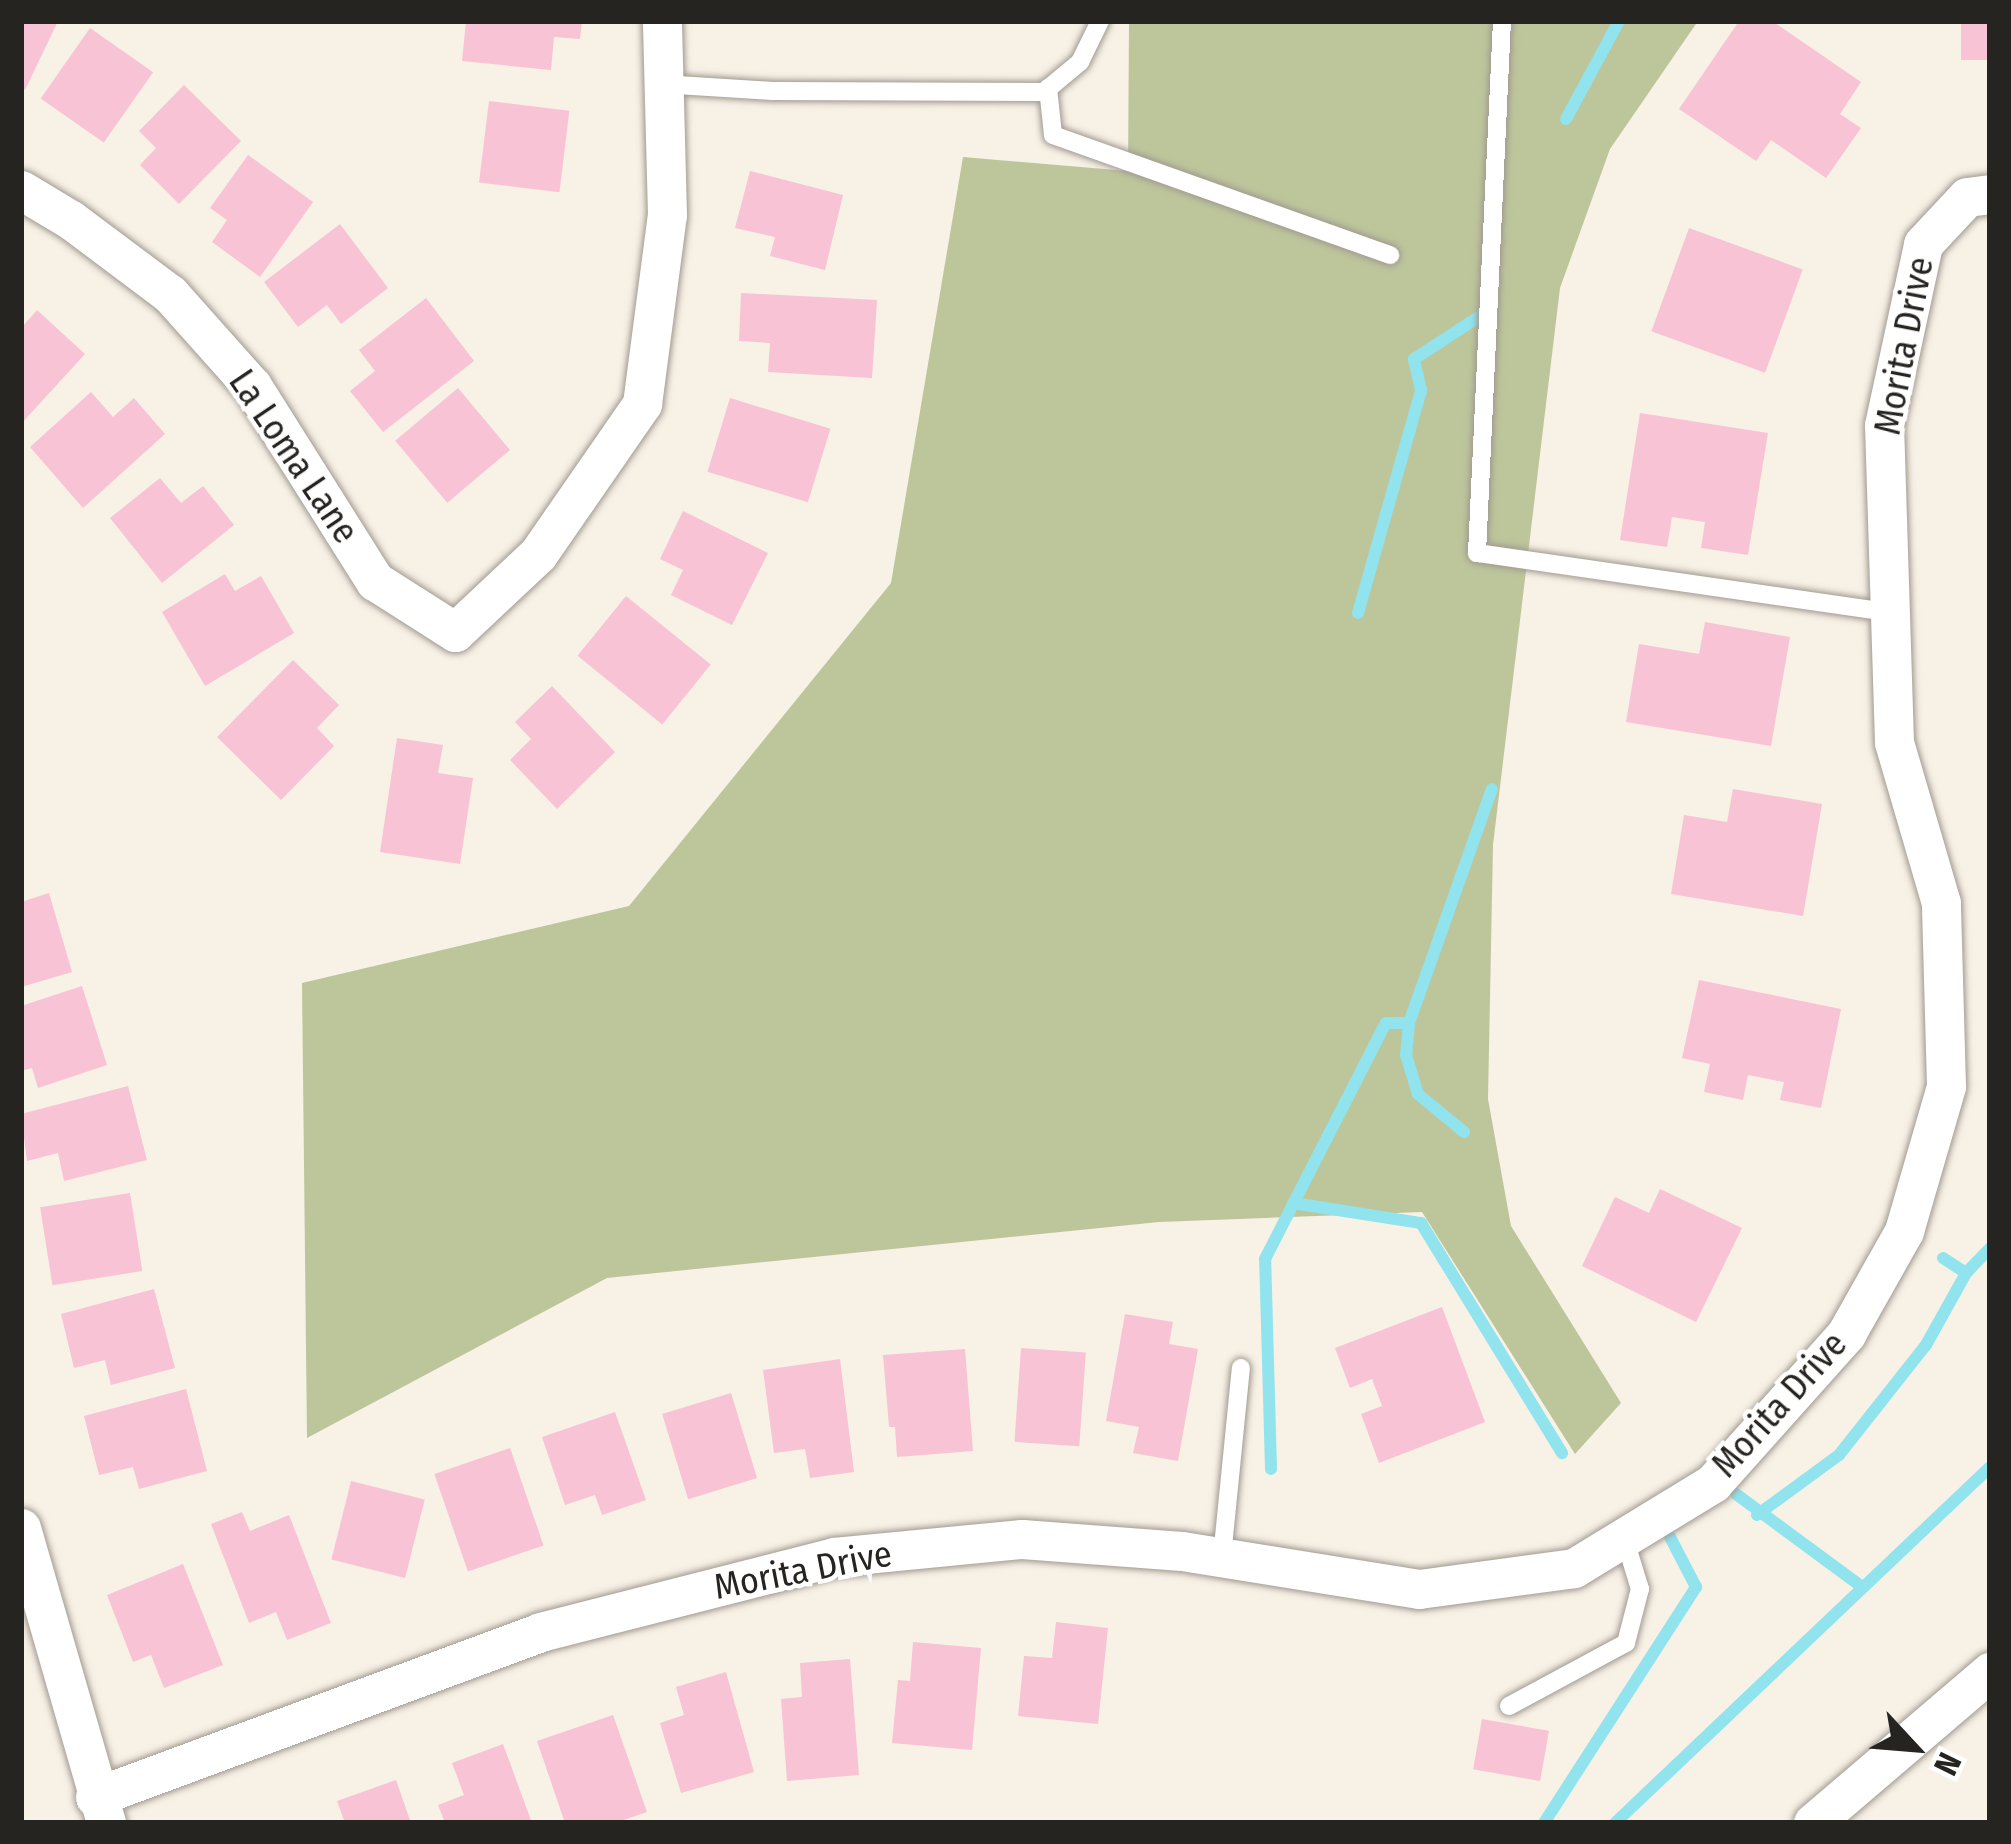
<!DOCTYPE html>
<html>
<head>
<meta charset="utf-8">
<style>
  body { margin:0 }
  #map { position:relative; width:2011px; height:1844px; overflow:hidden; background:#f8f1e6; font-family:"Fira Sans Condensed",sans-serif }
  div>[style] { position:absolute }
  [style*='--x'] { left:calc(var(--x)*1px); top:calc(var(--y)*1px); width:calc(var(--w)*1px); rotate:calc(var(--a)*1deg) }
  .green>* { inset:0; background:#bdc69b }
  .stream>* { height:12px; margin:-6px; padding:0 6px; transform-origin:6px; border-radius:6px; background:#91e3ed }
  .building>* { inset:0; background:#f8c3d5; transform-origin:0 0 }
  .roads { filter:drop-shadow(0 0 3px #a19a91) drop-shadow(0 0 3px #a19a91) }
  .lane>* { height:18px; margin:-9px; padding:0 9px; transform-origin:9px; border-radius:9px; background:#fff }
  .street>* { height:39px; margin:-19.5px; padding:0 19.5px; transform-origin:19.5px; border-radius:19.5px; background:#fff }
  span { translate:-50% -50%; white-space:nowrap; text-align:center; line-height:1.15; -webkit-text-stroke:9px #fff; paint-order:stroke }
  .street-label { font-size:36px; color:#262420 }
  .frame { position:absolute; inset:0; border:24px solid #262420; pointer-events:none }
  .north { position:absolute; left:1855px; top:1688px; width:120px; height:120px; -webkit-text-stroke:9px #fff; paint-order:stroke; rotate:116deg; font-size:33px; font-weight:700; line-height:48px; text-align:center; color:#262420 }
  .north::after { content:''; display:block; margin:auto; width:42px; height:54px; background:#262420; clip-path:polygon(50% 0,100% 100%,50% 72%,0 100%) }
</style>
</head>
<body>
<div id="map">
  <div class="green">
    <div style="clip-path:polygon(1129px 21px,1698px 21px,1610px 149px,1560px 288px,1493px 845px,1488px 1099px,1511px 1226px,1621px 1403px,1575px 1454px,1422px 1212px,1159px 1222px,607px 1278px,307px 1438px,302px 983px,629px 906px,891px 583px,963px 157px,1128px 171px)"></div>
  </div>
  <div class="stream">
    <div style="--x:1566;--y:119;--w:111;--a:-61.6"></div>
    <div style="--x:1358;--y:613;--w:232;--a:-74.2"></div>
    <div style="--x:1421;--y:390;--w:32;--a:-103"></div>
    <div style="--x:1414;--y:359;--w:82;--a:-33.1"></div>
    <div style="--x:1409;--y:1023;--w:32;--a:95"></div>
    <div style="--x:1406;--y:1055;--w:41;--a:72.9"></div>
    <div style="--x:1418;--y:1094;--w:60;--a:39.6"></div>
    <div style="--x:1293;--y:1203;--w:130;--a:8.9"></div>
    <div style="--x:1421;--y:1223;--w:270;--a:58.5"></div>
    <div style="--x:1943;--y:1258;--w:27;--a:33"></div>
    <div style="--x:1966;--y:1273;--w:35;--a:-46"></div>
    <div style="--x:1271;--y:1469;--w:210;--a:-91.6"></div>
    <div style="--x:1265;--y:1259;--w:265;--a:-62.9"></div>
    <div style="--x:1386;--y:1023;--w:23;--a:0"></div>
    <div style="--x:1409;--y:1023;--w:248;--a:-70.5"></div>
    <div style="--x:1736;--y:1494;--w:157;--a:36.4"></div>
    <div style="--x:1757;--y:1515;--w:102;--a:-36.2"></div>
    <div style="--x:1839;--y:1455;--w:140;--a:-51.7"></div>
    <div style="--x:1926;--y:1345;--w:82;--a:-60.9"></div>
    <div style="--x:1544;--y:1823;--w:281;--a:-57.2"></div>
    <div style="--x:1696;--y:1587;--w:56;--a:-117.5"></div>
    <div style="--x:1615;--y:1823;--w:517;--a:-43.51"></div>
  </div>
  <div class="building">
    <div style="clip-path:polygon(21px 21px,58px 21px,25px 90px,21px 88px)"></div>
    <div style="clip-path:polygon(466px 21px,582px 21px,580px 39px,554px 37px,551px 70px,462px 61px)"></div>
    <div style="clip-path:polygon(1739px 21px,1772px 21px,1861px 82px,1840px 114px,1861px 128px,1826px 178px,1771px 140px,1756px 161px,1679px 109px)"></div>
    <div style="left:1961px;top:21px;width:29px;height:39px"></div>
    <div style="left:90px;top:28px;width:77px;height:86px;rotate:35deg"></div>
    <div style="clip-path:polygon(184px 85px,241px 141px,179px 204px,140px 165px,156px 148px,139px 131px)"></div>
    <div style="left:489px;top:101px;width:81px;height:82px;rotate:7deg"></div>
    <div style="clip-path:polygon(248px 155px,313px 202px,260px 277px,212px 242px,227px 220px,210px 208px)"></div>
    <div style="clip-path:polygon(750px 171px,843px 195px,825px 270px,770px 256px,775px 237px,735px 228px)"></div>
    <div style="clip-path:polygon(340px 224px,388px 288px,341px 324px,327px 305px,298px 327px,264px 282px)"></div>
    <div style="left:1689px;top:228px;width:121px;height:110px;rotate:20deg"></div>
    <div style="clip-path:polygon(741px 293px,877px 300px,872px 378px,768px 372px,770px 343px,739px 341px)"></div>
    <div style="clip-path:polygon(426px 298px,474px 361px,383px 432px,350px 391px,375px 371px,359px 350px)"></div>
    <div style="clip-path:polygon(37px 310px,85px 354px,21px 424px,21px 328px)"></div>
    <div style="left:458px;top:388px;width:81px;height:82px;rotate:50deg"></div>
    <div style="clip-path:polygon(91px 392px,113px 417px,134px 398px,165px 434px,83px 508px,30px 447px)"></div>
    <div style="left:730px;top:398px;width:105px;height:77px;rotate:17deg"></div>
    <div style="clip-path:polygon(1640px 413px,1768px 433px,1748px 555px,1701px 548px,1705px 522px,1672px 517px,1667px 547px,1620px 540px)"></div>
    <div style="clip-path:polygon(160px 478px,181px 503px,203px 486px,234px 525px,162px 583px,110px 518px)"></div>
    <div style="clip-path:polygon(683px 511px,768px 553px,732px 625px,671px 595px,683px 570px,660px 559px)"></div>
    <div style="clip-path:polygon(225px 574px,235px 591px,261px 576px,294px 633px,205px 686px,162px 612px)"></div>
    <div style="left:626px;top:596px;width:109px;height:77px;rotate:39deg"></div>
    <div style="clip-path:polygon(1705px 622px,1790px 637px,1771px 746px,1626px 722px,1639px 644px,1699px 654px)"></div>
    <div style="clip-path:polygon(293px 660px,339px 705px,317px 728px,334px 746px,281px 800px,217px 737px)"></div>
    <div style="clip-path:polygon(552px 686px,615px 752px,557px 809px,510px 760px,531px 739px,515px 722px)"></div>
    <div style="clip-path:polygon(397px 738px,443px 745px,438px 773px,473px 778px,460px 864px,380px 852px)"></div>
    <div style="clip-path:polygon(1733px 789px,1822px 804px,1803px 916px,1671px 894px,1684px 815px,1727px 822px)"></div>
    <div style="clip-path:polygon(49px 893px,72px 972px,21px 987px,21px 902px)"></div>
    <div style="clip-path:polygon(1699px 980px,1841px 1009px,1821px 1108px,1780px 1100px,1784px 1082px,1748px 1075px,1743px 1100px,1704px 1092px,1710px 1064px,1682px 1058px)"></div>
    <div style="clip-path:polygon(82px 986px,107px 1065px,38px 1088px,32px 1068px,21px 1071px,21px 1006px)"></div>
    <div style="clip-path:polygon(128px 1086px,147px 1160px,64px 1181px,58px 1153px,27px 1161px,21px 1114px)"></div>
    <div style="clip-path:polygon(1660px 1189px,1742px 1228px,1696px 1322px,1582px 1266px,1615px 1197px,1649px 1213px)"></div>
    <div style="left:130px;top:1193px;width:79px;height:91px;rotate:81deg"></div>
    <div style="clip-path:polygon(154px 1289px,175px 1368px,111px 1385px,105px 1360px,74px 1368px,61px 1314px)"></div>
    <div style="clip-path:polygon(1442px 1307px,1485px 1422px,1379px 1463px,1361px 1414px,1382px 1406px,1372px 1379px,1350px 1388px,1335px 1348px)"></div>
    <div style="clip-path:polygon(1125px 1314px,1173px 1322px,1169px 1344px,1198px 1349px,1178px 1461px,1133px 1453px,1139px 1427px,1106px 1421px)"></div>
    <div style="left:1021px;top:1348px;width:65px;height:94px;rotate:4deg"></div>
    <div style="clip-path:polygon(965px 1349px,973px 1451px,897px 1457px,895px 1427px,889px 1427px,883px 1355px)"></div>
    <div style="clip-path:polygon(840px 1359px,854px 1472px,810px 1478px,805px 1449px,774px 1453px,763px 1370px)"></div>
    <div style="clip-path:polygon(186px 1389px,207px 1471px,139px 1489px,133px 1467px,99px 1475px,84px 1416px)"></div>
    <div style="left:731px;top:1393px;width:89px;height:72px;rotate:73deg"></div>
    <div style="clip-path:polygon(615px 1412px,646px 1500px,602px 1515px,595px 1495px,565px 1505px,542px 1437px)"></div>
    <div style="left:510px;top:1448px;width:103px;height:80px;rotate:71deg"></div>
    <div style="left:351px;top:1481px;width:76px;height:81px;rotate:14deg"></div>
    <div style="clip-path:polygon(242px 1512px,250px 1531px,289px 1515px,331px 1623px,287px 1640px,276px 1612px,249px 1623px,211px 1524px)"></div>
    <div style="clip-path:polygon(183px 1564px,223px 1665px,164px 1688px,151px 1655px,133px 1662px,107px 1595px)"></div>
    <div style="clip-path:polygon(1056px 1622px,1108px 1628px,1098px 1724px,1018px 1716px,1024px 1656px,1052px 1658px)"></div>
    <div style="clip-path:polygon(913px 1642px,981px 1648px,972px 1750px,892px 1743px,898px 1680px,910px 1681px)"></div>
    <div style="clip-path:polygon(850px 1659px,859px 1775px,787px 1781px,781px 1699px,802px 1697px,800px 1663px)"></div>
    <div style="clip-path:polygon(726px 1672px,754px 1772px,681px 1793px,660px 1723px,684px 1715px,676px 1687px)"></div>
    <div style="clip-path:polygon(613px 1715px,647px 1812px,615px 1823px,565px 1823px,537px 1741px)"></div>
    <div style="left:1482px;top:1719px;width:68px;height:51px;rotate:10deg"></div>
    <div style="clip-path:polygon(503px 1744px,532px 1823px,445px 1823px,438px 1805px,464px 1795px,452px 1763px)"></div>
    <div style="clip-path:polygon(396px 1780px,411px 1823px,345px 1823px,337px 1801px)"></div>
  </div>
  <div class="roads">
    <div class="lane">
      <div style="--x:1502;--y:21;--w:533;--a:92.69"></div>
      <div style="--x:1477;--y:553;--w:413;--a:8.2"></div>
      <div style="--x:661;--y:84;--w:112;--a:3.6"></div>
      <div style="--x:773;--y:91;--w:271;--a:0.2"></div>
      <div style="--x:1044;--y:92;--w:47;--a:-39.8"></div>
      <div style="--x:1080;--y:62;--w:46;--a:-64"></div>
      <div style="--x:1048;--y:88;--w:47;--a:83.9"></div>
      <div style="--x:1053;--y:135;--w:358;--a:19.6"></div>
      <div style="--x:1222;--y:1557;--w:190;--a:-84.3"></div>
      <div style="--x:1509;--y:1706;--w:133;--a:-28.3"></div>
      <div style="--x:1626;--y:1643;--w:56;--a:-75.5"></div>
      <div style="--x:1640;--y:1589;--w:54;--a:-107.1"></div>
    </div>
    <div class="street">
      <div style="--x:21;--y:190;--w:58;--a:31"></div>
      <div style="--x:71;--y:220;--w:124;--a:36.8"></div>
      <div style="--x:170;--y:294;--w:123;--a:48.3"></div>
      <div style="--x:252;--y:386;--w:231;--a:57.8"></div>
      <div style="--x:375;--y:581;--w:95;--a:32.5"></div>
      <div style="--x:455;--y:632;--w:114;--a:-43.2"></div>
      <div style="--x:538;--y:554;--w:183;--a:-55.3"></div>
      <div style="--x:642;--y:404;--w:191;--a:-82.5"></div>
      <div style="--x:667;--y:215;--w:194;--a:-91.5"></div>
      <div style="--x:21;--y:1528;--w:307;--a:73.9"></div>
      <div style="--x:95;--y:1797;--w:475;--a:-20.3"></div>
      <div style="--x:540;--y:1632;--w:303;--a:-14.3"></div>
      <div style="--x:834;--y:1557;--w:189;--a:-5.5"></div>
      <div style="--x:1022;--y:1539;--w:160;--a:4.3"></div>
      <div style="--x:1182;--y:1551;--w:240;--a:9.1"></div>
      <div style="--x:1419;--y:1589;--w:156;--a:-7.7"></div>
      <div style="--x:1574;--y:1568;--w:163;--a:-31.4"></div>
      <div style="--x:1713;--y:1483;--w:200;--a:-48.2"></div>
      <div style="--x:1846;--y:1334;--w:118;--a:-60.6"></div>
      <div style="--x:1904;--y:1231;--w:151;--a:-73.8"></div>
      <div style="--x:1946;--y:1086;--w:183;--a:-91.6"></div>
      <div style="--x:1941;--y:903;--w:168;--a:-106.3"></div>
      <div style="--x:1894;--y:742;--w:317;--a:-91.8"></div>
      <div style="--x:1884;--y:425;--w:185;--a:-77.8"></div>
      <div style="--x:1923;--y:244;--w:64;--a:-46.9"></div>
      <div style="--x:1967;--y:197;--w:23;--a:-7"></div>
      <div style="--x:1813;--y:1823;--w:233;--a:-40.5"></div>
    </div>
  </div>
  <div class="street-label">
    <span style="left:1905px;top:346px;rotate:-79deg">Morita Drive</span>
    <span style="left:293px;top:457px;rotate:56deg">La Loma Lane</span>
    <span style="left:1780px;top:1405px;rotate:-48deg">Morita Drive</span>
    <span style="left:803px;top:1571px;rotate:-11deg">Morita Drive</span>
  </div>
  <div class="frame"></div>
  <div class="north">N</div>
</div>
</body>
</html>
